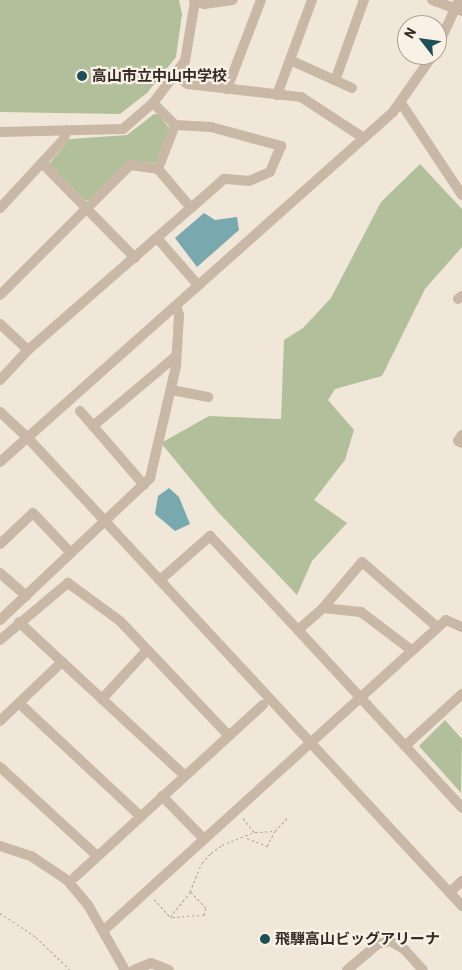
<!DOCTYPE html>
<html>
<head>
<meta charset="utf-8">
<style>
  body { margin:0 }
  #map { position:relative; width:462px; height:970px; overflow:hidden; background:#f1e7d9; font-family:Barlow,"Noto Sans JP",sans-serif }
  div>[style] { position:absolute }
  [style*='--x'] { left:calc(var(--x)*1px); top:calc(var(--y)*1px); width:calc(var(--w)*1px); rotate:calc(var(--a)*1deg) }
  .green>* { inset:0; background:#b1c09a }
  .water>* { inset:0; background:#78a9ae }
  .path>* { height:1px; margin-top:-0.5px; transform-origin:0; background:repeating-linear-gradient(90deg,#b5a290 0 2.5px,transparent 0 5px) }
  .minor>* { height:10px; margin:-5px; padding:0 5px; transform-origin:5px; border-radius:5px; background:#c9b8a5 }
  .dots>* { width:14px; height:14px; translate:-50% -50%; box-sizing:border-box; border:2px solid #f9f1e6; border-radius:50% }
  span { translate:-50% -50%; white-space:nowrap; text-align:center; line-height:1.15; -webkit-text-stroke:4.5px #f9f1e6; paint-order:stroke }
  .poi-label { font-size:15px; color:#352c27; font-weight:700 }
  .left { translate:0 -50%; text-align:left }
  .north { position:absolute; left:397px; top:15px; width:50px; height:50px; box-sizing:border-box; background:#f9f1e6; border:1px solid #aba29a; border-radius:50%; rotate:300deg; font-size:14px; font-weight:700; line-height:20px; text-align:center; color:#352c27 }
  .north::after { content:''; display:block; margin:auto; width:18px; height:22px; background:#1c4f56; clip-path:polygon(50% 0,100% 100%,50% 72%,0 100%) }
</style>
</head>
<body>
<div id="map">
  <div class="green">
    <div style="clip-path:polygon(0 0,179px 0,182px 14px,176px 57px,147px 93px,120px 114px,0 112px)"></div>
    <div style="clip-path:polygon(154px 114px,158px 114px,170px 129px,156px 163px,128px 161px,89px 200px,85px 200px,49px 164px,70px 139px,127px 135px)"></div>
    <div style="clip-path:polygon(420px 164px,462px 209px,462px 247px,425px 289px,382px 376px,335px 389px,328px 400px,354px 430px,345px 460px,314px 500px,347px 523px,312px 561px,297px 595px,217px 511px,161px 443px,209px 416px,281px 419px,284px 340px,303px 328px,331px 298px,381px 202px)"></div>
    <div style="clip-path:polygon(445px 720px,462px 739px,461px 793px,419px 746px)"></div>
  </div>
  <div class="water">
    <div style="clip-path:polygon(204px 213px,215px 220px,237px 217px,239px 230px,197px 267px,175px 238px)"></div>
    <div style="clip-path:polygon(169px 488px,179px 497px,190px 524px,175px 531px,155px 514px,158px 496px)"></div>
  </div>
  <div class="path">
    <div style="--x:255;--y:832;--w:20;--a:-3"></div>
    <div style="--x:275;--y:831;--w:18;--a:-47"></div>
    <div style="--x:247;--y:838;--w:22;--a:22"></div>
    <div style="--x:267;--y:846;--w:17;--a:-62"></div>
    <div style="--x:154;--y:899;--w:24;--a:48"></div>
    <div style="--x:170;--y:917;--w:32;--a:-51"></div>
    <div style="--x:190;--y:892;--w:31;--a:-68"></div>
    <div style="--x:202;--y:863;--w:13;--a:-48"></div>
    <div style="--x:211;--y:853;--w:14;--a:-36"></div>
    <div style="--x:222;--y:845;--w:35;--a:-22"></div>
    <div style="--x:254;--y:832;--w:18;--a:-128"></div>
    <div style="--x:0;--y:913;--w:43;--a:33.7"></div>
    <div style="--x:36;--y:937;--w:47;--a:44.1"></div>
    <div style="--x:172;--y:917;--w:32;--a:-4"></div>
    <div style="--x:204;--y:915;--w:7;--a:-74"></div>
    <div style="--x:206;--y:908;--w:22;--a:-133"></div>
  </div>
  <div class="minor">
    <div style="--x:194;--y:0;--w:11;--a:22"></div>
    <div style="--x:204;--y:4;--w:29;--a:-8"></div>
    <div style="--x:432;--y:0;--w:32;--a:20"></div>
    <div style="--x:437;--y:48;--w:53;--a:-65.4"></div>
    <div style="--x:290;--y:60;--w:68;--a:24.3"></div>
    <div style="--x:175;--y:76;--w:15;--a:32"></div>
    <div style="--x:188;--y:84;--w:114;--a:6.6"></div>
    <div style="--x:301;--y:97;--w:75;--a:33.1"></div>
    <div style="--x:336;--y:78;--w:83;--a:-70.3"></div>
    <div style="--x:227;--y:89;--w:95;--a:-69.1"></div>
    <div style="--x:277;--y:95;--w:101;--a:-69.8"></div>
    <div style="--x:401;--y:103;--w:110;--a:56.5"></div>
    <div style="--x:175;--y:125;--w:36;--a:3"></div>
    <div style="--x:211;--y:127;--w:73;--a:15.2"></div>
    <div style="--x:281;--y:146;--w:28;--a:113"></div>
    <div style="--x:270;--y:172;--w:23;--a:157"></div>
    <div style="--x:249;--y:181;--w:25;--a:-175"></div>
    <div style="--x:224;--y:179;--w:44;--a:138.7"></div>
    <div style="--x:0;--y:132;--w:123;--a:-1.4"></div>
    <div style="--x:123;--y:129;--w:40;--a:-41"></div>
    <div style="--x:153;--y:103;--w:53;--a:-52.7"></div>
    <div style="--x:185;--y:61;--w:61;--a:-80.5"></div>
    <div style="--x:42;--y:163;--w:133;--a:45.6"></div>
    <div style="--x:0;--y:208;--w:94;--a:-47.2"></div>
    <div style="--x:64;--y:139;--w:9;--a:-77"></div>
    <div style="--x:157;--y:238;--w:62;--a:48.9"></div>
    <div style="--x:0;--y:295;--w:184;--a:-45"></div>
    <div style="--x:130;--y:165;--w:28;--a:8"></div>
    <div style="--x:458;--y:299;--w:5;--a:-37"></div>
    <div style="--x:0;--y:324;--w:38;--a:43"></div>
    <div style="--x:28;--y:350;--w:216;--a:-41.1"></div>
    <div style="--x:191;--y:208;--w:51;--a:-130.2"></div>
    <div style="--x:158;--y:169;--w:47;--a:-68.9"></div>
    <div style="--x:175;--y:125;--w:31;--a:-135"></div>
    <div style="--x:0;--y:380;--w:41;--a:-47"></div>
    <div style="--x:172;--y:390;--w:37;--a:11"></div>
    <div style="--x:80;--y:411;--w:20;--a:49"></div>
    <div style="--x:0;--y:412;--w:37;--a:43"></div>
    <div style="--x:27;--y:437;--w:640;--a:47.15"></div>
    <div style="--x:462;--y:435;--w:7;--a:124"></div>
    <div style="--x:458;--y:441;--w:4;--a:27"></div>
    <div style="--x:0;--y:462;--w:526;--a:-41.69"></div>
    <div style="--x:393;--y:112;--w:70;--a:-54.9"></div>
    <div style="--x:144;--y:485;--w:78;--a:-130.8"></div>
    <div style="--x:93;--y:426;--w:109;--a:-40.1"></div>
    <div style="--x:0;--y:544;--w:45;--a:-43.2"></div>
    <div style="--x:33;--y:513;--w:55;--a:46.5"></div>
    <div style="--x:0;--y:573;--w:35;--a:41"></div>
    <div style="--x:160;--y:580;--w:67;--a:-41.3"></div>
    <div style="--x:210;--y:536;--w:129;--a:46.9"></div>
    <div style="--x:298;--y:630;--w:33;--a:-41"></div>
    <div style="--x:323;--y:608;--w:38;--a:6"></div>
    <div style="--x:361;--y:612;--w:63;--a:37.2"></div>
    <div style="--x:323;--y:608;--w:60;--a:-49.7"></div>
    <div style="--x:362;--y:562;--w:99;--a:40.9"></div>
    <div style="--x:0;--y:620;--w:207;--a:-43.4"></div>
    <div style="--x:150;--y:478;--w:115;--a:-76.9"></div>
    <div style="--x:176;--y:366;--w:51;--a:-86.6"></div>
    <div style="--x:179;--y:315;--w:10;--a:-107"></div>
    <div style="--x:19;--y:622;--w:59;--a:42.9"></div>
    <div style="--x:298;--y:630;--w:242;--a:47.3"></div>
    <div style="--x:0;--y:640;--w:89;--a:-40"></div>
    <div style="--x:68;--y:583;--w:64;--a:36.2"></div>
    <div style="--x:120;--y:621;--w:157;--a:46.5"></div>
    <div style="--x:102;--y:699;--w:112;--a:42.8"></div>
    <div style="--x:19;--y:703;--w:166;--a:43"></div>
    <div style="--x:0;--y:721;--w:86;--a:-43.6"></div>
    <div style="--x:62;--y:662;--w:54;--a:42.8"></div>
    <div style="--x:102;--y:699;--w:67;--a:-47.4"></div>
    <div style="--x:405;--y:746;--w:77;--a:-42.4"></div>
    <div style="--x:0;--y:767;--w:132;--a:42.5"></div>
    <div style="--x:162;--y:796;--w:60;--a:45.7"></div>
    <div style="--x:0;--y:846;--w:33;--a:18"></div>
    <div style="--x:31;--y:856;--w:43;--a:33.7"></div>
    <div style="--x:67;--y:880;--w:33;--a:50"></div>
    <div style="--x:88;--y:905;--w:75;--a:60.4"></div>
    <div style="--x:75;--y:877;--w:255;--a:-42.5"></div>
    <div style="--x:450;--y:892;--w:16;--a:-43"></div>
    <div style="--x:103;--y:931;--w:463;--a:-42.2"></div>
    <div style="--x:446;--y:620;--w:17;--a:24"></div>
    <div style="--x:134;--y:970;--w:18;--a:-22"></div>
    <div style="--x:151;--y:963;--w:19;--a:21"></div>
    <div style="--x:347;--y:970;--w:40;--a:-40"></div>
    <div style="--x:378;--y:944;--w:12;--a:-14"></div>
    <div style="--x:390;--y:941;--w:16;--a:30"></div>
    <div style="--x:404;--y:949;--w:28;--a:48"></div>
  </div>
  <div class="dots">
    <div style="left:82px;top:76px;background:#1c4f56"></div>
    <div style="left:265px;top:939px;background:#1c4f56"></div>
  </div>
  <div class="poi-label">
    <span class="left" style="left:92px;top:76px">高山市立中山中学校</span>
    <span class="left" style="left:275px;top:939px">飛騨高山ビッグアリーナ</span>
  </div>
  <div class="north">N</div>
</div>
</body>
</html>
